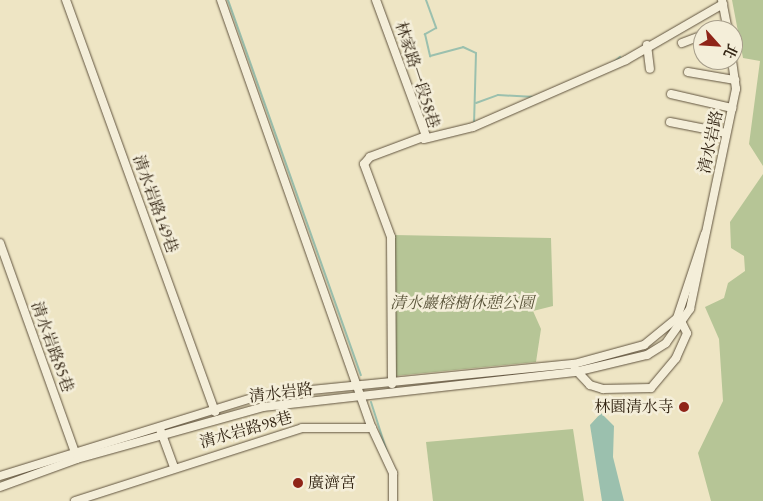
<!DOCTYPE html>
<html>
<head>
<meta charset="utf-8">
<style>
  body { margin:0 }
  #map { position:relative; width:763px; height:501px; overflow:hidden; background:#eee5c4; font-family:"EB Garamond","Noto Serif TC",serif }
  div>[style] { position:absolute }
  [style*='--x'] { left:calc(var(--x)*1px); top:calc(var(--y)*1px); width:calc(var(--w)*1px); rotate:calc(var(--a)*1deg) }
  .green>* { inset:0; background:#b6c596 }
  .water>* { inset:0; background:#9bc0ae }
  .stream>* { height:2px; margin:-1px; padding:0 1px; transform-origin:1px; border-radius:1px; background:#9bc0ae }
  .roads { filter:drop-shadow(0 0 1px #61543f) drop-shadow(0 0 1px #61543f) }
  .minor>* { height:8px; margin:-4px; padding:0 4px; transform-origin:4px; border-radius:4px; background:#f4eed9 }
  .dots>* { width:14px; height:14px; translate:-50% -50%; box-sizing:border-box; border:2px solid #f4eed9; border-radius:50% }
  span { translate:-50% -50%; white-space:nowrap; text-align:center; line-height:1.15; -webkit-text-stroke:5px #f4eed9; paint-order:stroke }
  .street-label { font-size:16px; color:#322413 }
  .park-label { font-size:16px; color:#5a543a; font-style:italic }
  .poi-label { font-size:16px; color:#322413 }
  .right { translate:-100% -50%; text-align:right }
  .left { translate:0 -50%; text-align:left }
  .north { position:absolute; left:693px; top:20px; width:50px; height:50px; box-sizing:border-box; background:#f4eed9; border:1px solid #a69d8a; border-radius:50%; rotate:116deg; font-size:14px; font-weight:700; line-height:20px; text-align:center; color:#322413 }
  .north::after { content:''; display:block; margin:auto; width:18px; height:22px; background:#8f2418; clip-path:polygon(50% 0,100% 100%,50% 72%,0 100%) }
</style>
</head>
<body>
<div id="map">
  <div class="green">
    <div style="clip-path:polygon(732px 0,763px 0,763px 166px,749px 144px,760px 61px,743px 58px)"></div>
    <div style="clip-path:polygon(763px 174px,763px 501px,711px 501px,698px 453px,723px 401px,719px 339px,705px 307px,724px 298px,728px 283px,745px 271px,744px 256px,731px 248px,730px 222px)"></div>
    <div style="clip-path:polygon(394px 235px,551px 238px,553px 306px,533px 311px,541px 329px,536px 362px,395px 376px)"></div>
    <div style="clip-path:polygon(573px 429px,584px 501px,433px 501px,426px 442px)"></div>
  </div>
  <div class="water">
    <div style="clip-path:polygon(601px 413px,614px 426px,613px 457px,624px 501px,602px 501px,590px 425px)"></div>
  </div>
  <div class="stream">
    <div style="--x:228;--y:0;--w:398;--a:70.5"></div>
    <div style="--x:426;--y:0;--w:30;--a:70"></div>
    <div style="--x:436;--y:28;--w:13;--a:151"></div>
    <div style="--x:425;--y:34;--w:23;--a:77"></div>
    <div style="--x:430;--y:56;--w:34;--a:-15"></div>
    <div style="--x:463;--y:47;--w:14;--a:25"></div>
    <div style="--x:476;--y:53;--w:72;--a:91.6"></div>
    <div style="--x:614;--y:62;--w:8;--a:-40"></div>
    <div style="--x:476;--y:103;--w:23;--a:-20"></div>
    <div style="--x:498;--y:95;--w:37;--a:3"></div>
    <div style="--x:371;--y:402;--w:52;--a:72.3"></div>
  </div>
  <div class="roads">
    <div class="minor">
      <div style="--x:66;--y:0;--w:438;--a:70.1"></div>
      <div style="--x:221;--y:0;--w:454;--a:70.6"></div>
      <div style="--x:372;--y:428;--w:50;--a:65"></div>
      <div style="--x:393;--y:473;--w:28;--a:90"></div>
      <div style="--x:376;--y:0;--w:145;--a:69.8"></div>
      <div style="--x:426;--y:136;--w:60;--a:159.4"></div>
      <div style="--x:370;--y:157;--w:9;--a:131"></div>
      <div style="--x:364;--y:164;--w:78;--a:69.7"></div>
      <div style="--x:391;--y:237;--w:147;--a:89.6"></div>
      <div style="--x:722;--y:0;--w:31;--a:79"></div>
      <div style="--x:716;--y:30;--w:12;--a:-20"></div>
      <div style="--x:682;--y:43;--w:22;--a:-21"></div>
      <div style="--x:647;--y:45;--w:24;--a:83"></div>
      <div style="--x:688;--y:72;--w:48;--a:9.7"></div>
      <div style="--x:671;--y:94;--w:63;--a:12.9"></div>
      <div style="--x:670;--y:122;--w:57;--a:11.1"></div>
      <div style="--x:424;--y:139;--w:50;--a:-13.8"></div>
      <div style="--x:473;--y:127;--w:167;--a:-23.6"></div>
      <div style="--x:626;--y:60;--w:112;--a:-30"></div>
      <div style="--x:0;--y:243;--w:223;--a:70.3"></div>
      <div style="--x:575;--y:369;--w:22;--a:47"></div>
      <div style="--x:590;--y:385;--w:14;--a:17"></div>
      <div style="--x:603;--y:389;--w:48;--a:-1.2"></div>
      <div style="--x:651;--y:388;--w:39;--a:-50"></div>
      <div style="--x:676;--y:358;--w:27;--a:-66"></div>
      <div style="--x:687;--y:333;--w:13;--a:-117"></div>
      <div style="--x:160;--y:429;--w:40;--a:69.8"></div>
      <div style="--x:0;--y:476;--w:273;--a:-17.2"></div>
      <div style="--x:261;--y:395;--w:315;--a:-5.7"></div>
      <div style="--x:574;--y:364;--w:73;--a:-15.2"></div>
      <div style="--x:644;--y:345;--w:43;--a:-39.3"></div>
      <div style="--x:677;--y:318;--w:89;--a:-71.6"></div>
      <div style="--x:0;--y:487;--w:82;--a:-20"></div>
      <div style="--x:77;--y:459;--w:193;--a:-15.6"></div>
      <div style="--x:263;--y:407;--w:314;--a:-6.4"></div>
      <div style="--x:575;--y:372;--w:74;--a:-13.3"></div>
      <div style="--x:647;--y:355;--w:22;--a:-32"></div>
      <div style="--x:666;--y:343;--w:42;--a:-54.8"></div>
      <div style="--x:690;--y:309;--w:225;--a:-78.2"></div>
      <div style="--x:736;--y:89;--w:29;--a:-98"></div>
      <div style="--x:75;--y:501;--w:238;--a:-17.8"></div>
      <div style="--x:302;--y:428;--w:70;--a:0"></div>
    </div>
  </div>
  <div class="dots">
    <div style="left:684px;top:407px;background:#8f2418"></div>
    <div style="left:298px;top:483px;background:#8f2418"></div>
  </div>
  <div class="street-label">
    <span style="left:417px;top:75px;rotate:72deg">林家路一段58巷</span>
    <span style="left:711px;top:142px;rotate:-78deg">清水岩路</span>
    <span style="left:155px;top:204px;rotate:70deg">清水岩路149巷</span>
    <span style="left:52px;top:347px;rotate:70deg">清水岩路85巷</span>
    <span style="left:281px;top:393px;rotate:-7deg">清水岩路</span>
    <span style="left:246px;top:430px;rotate:-16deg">清水岩路98巷</span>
  </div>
  <div class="park-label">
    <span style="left:462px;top:303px">清水巖榕樹休憩公園</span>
  </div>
  <div class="poi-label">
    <span class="right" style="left:674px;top:407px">林園清水寺</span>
    <span class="left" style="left:308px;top:483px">廣濟宮</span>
  </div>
  <div class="north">北</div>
</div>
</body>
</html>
